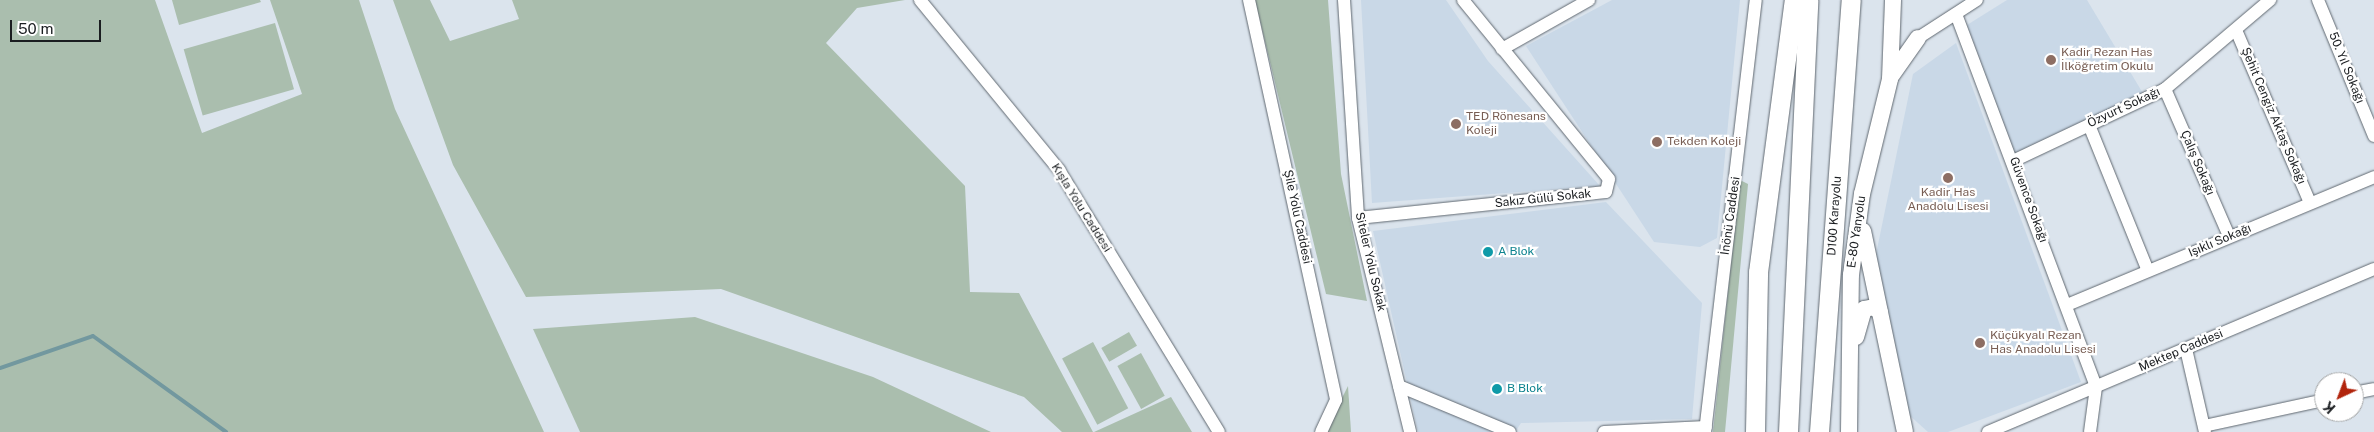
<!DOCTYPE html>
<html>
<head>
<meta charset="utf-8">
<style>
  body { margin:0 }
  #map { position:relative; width:2374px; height:432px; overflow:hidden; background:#dbe4ed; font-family:"Public Sans",sans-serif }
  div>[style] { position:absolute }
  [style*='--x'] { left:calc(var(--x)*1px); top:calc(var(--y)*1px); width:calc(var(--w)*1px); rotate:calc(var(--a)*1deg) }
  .built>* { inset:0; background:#c9d8e7 }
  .green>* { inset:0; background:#aabeae; transform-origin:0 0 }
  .stream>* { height:4px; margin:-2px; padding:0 2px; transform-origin:2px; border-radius:2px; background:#72989f }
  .roads { filter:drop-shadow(0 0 1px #606870) drop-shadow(0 0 1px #606870) }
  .minor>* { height:12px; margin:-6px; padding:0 6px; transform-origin:6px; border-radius:6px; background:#fff }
  .major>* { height:16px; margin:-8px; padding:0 8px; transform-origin:8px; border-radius:8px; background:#fff }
  .highway>* { height:19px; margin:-9.5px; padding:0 9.5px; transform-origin:9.5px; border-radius:9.5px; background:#fff }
  .dots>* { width:14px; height:14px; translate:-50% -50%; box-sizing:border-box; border:2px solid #fff; border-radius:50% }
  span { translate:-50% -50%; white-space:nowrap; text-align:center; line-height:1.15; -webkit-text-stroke:4.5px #fff; paint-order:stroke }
  .education-label { font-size:12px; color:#785e54 }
  .left { translate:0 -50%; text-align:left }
  .street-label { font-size:12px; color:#1a1d20 }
  .culture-label { font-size:12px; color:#0d838f }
  .north { position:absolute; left:2314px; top:372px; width:50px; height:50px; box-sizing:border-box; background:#fff; border:1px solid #a3a5a6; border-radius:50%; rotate:223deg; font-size:14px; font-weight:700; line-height:20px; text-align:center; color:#1a1d20 }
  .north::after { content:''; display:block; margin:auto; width:18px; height:22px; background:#b1240c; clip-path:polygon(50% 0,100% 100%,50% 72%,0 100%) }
  .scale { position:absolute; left:10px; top:20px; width:91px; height:22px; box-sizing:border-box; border:2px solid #1a1d20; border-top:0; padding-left:6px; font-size:15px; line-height:18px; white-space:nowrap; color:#1a1d20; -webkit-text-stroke:4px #fff; paint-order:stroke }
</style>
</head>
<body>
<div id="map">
  <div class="built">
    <div style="clip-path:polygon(1361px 0,1446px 0,1488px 61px,1600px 186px,1372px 203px)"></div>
    <div style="clip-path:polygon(1612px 0,1740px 0,1717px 238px,1700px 247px,1654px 242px,1526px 46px)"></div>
    <div style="clip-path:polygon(2007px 0,2087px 0,2144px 95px,2014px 156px,1967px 25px)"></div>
    <div style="clip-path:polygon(1956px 43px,2081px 382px,1948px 432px,1928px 432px,1908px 414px,1873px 269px,1913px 74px)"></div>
    <div style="clip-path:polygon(1606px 202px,1702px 303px,1692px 419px,1521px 423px,1515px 432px,1418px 432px,1373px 231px)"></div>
  </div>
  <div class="green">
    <div style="clip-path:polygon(0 0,155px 0,202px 133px,302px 94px,270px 0,359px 0,395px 109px,544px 432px,0 432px)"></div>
    <div style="clip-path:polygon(172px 0,260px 0,261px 2px,179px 25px)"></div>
    <div style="clip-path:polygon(393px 0,430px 0,450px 41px,519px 19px,512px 0,905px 0,857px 8px,826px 43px,965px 186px,970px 292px,1019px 293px,1093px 432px,1062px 432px,1024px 397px,721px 289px,526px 297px,453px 165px)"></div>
    <div style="clip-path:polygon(1255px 0,1328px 0,1341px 174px,1367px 301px,1326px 294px)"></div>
    <div style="left:275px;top:23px;width:69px;height:95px;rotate:74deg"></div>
    <div style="clip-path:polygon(1740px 180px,1748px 184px,1725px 432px,1713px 432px)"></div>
    <div style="clip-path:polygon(695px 317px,873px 377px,991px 432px,580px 432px,533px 329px)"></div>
    <div style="left:1129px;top:332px;width:16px;height:32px;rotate:60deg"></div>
    <div style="left:1093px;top:342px;width:75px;height:35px;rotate:62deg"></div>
    <div style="left:1141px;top:353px;width:49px;height:27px;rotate:61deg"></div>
    <div style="clip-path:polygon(1348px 386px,1351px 432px,1325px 432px)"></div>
    <div style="clip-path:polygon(1171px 397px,1192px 432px,1094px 432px)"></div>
  </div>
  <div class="stream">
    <div style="--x:0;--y:368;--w:98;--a:-19"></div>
    <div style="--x:93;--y:336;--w:164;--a:35.8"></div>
  </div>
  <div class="roads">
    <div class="minor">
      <div style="--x:920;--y:0;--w:220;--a:50.7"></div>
      <div style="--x:1059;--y:170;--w:307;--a:58.6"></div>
      <div style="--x:1249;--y:0;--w:409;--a:77.7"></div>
      <div style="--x:1336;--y:400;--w:35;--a:115"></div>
      <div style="--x:1344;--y:0;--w:218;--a:86.3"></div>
      <div style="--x:1358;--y:218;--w:220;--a:76.3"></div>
      <div style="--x:2318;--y:0;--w:147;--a:67.6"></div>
      <div style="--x:1956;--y:14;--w:398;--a:69.4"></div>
      <div style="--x:2096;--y:387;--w:45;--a:97.6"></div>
      <div style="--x:2236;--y:30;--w:188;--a:66.8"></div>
      <div style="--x:1918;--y:38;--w:70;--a:-32.8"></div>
      <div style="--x:1502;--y:49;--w:100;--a:-29.4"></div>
      <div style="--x:2165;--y:89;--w:160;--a:66.5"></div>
      <div style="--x:2089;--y:125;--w:157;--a:68"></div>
      <div style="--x:2013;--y:161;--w:168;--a:-25.3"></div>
      <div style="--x:2165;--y:89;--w:138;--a:-40.3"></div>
      <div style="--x:1358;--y:218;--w:249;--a:-6"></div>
      <div style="--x:1606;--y:192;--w:13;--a:-77"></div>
      <div style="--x:1609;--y:179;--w:231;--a:-129.2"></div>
      <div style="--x:2067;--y:305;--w:333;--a:-22.6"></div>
      <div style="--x:2186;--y:349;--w:85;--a:77.1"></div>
      <div style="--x:1399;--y:386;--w:120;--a:22.5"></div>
      <div style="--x:2354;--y:393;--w:20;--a:-11"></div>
      <div style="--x:2204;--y:426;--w:123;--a:-12.2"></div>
      <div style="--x:1604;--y:432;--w:102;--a:-2.8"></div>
      <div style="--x:1705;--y:432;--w:435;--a:-83.3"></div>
      <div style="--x:1988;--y:432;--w:419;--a:-22.9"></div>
    </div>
    <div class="major">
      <div style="--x:1892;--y:75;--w:45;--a:-54.9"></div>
      <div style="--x:1863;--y:231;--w:205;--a:78.2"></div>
      <div style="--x:1856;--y:337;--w:29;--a:-74"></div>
      <div style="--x:1864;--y:309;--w:10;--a:-11"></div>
      <div style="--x:1874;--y:307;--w:8;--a:40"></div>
      <div style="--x:1849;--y:432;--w:157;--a:-89.3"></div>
      <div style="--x:1851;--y:275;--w:82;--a:-82.3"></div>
      <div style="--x:1862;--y:194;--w:118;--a:-76.3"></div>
      <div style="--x:1890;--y:79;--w:79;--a:-87.8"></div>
    </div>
    <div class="highway">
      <div style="--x:1755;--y:432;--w:160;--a:-88.9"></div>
      <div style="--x:1758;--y:272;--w:274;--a:-82.5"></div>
      <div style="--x:1788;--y:432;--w:432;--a:-87.3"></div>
      <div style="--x:1819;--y:432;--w:433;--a:-85.8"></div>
    </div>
  </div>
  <div class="dots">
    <div style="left:2051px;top:60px;background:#8d6e63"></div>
    <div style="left:1456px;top:124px;background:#8d6e63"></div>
    <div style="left:1657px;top:142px;background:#8d6e63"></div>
    <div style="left:1948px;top:178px;background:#8d6e63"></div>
    <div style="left:1488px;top:252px;background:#0f9aa8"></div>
    <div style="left:1980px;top:343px;background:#8d6e63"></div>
    <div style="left:1497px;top:389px;background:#0f9aa8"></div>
  </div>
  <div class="education-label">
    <span class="left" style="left:2061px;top:60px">Kadir Rezan Has<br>İlköğretim Okulu</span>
    <span class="left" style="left:1466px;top:124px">TED Rönesans<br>Koleji</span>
    <span class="left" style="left:1667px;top:142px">Tekden Koleji</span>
    <span style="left:1948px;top:200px">Kadir Has<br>Anadolu Lisesi</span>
    <span class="left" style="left:1990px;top:343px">Küçükyalı Rezan<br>Has Anadolu Lisesi</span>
  </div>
  <div class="street-label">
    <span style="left:2346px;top:68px;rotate:68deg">50. Yıl Sokağı</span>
    <span style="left:2124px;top:108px;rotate:-25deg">Özyurt Sokağı</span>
    <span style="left:2273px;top:116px;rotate:67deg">Şehit Cengiz Aktaş Sokağı</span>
    <span style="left:2197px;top:163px;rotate:67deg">Çalış Sokağı</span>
    <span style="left:1543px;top:199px;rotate:-6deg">Sakız Gülü Sokak</span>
    <span style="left:2028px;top:200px;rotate:70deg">Güvence Sokağı</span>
    <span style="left:1081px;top:208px;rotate:58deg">Kışla Yolu Caddesi</span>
    <span style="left:1731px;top:216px;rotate:-82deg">İnönü Caddesi</span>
    <span style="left:1835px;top:216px;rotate:-86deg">D100 Karayolu</span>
    <span style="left:1297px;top:217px;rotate:78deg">Şile Yolu Caddesi</span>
    <span style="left:1857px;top:232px;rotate:-82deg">E-80 Yanyolu</span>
    <span style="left:2220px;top:241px;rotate:-23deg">Işıklı Sokağı</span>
    <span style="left:1370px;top:262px;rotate:77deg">Siteler Yolu Sokak</span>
    <span style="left:2181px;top:351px;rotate:-23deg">Mektep Caddesi</span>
  </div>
  <div class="culture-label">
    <span class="left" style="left:1498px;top:252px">A Blok</span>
    <span class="left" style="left:1507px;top:389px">B Blok</span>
  </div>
  <div class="north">K</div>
  <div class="scale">50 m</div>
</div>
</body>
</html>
